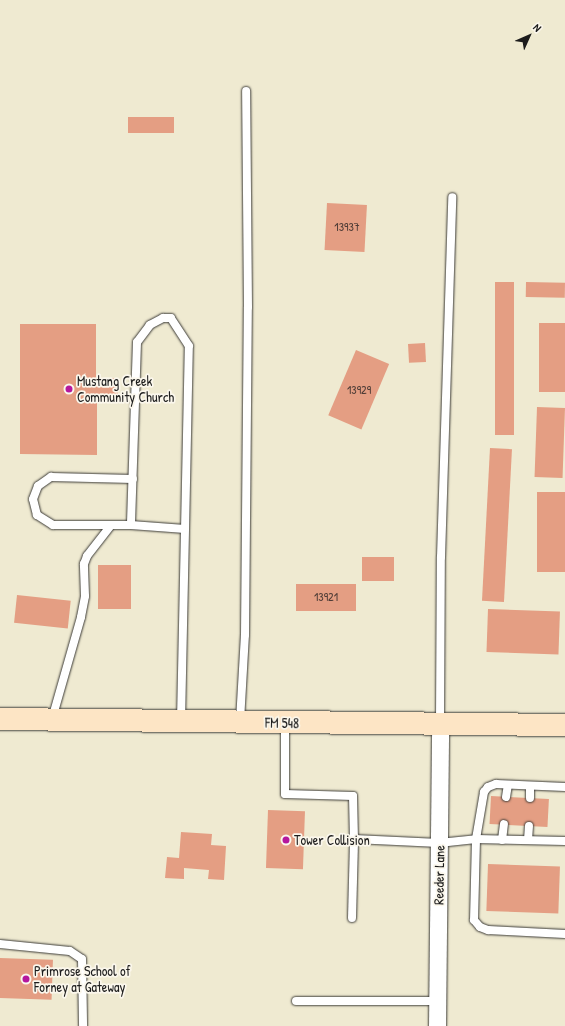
<!DOCTYPE html>
<html>
<head>
<meta charset="utf-8">
<style>
  body { margin:0 }
  #map { position:relative; width:565px; height:1026px; overflow:hidden; background:#efead1; font-family:"Patrick Hand",sans-serif }
  div>[style] { position:absolute }
  [style*='--x'] { left:calc(var(--x)*1px); top:calc(var(--y)*1px); width:calc(var(--w)*1px); rotate:calc(var(--a)*1deg) }
  .building>* { inset:0; background:#e49e83; transform-origin:0 0 }
  .roads { filter:drop-shadow(0 0 1px #3c3b37) drop-shadow(0 0 1px #3c3b37) }
  .service>* { height:8px; margin:-4px; padding:0 4px; transform-origin:4px; border-radius:4px; background:#fff }
  .minor>* { height:17px; margin:-8.5px; padding:0 8.5px; transform-origin:8.5px; border-radius:8.5px; background:#fff }
  .secondary>* { height:22px; margin:-11px; padding:0 11px; transform-origin:11px; border-radius:11px; background:#fde5c5 }
  .dots>* { width:11px; height:11px; translate:-50% -50%; box-sizing:border-box; border:2px solid #fbf7ec; border-radius:50% }
  span { translate:-50% -50%; white-space:nowrap; text-align:center; line-height:1.15; -webkit-text-stroke:3.5px #fbf7ec; paint-order:stroke }
  .number-label { font-size:12px; color:#4e3c36 }
  .number-label span { -webkit-text-stroke-width:0 }
  .poi-label { font-size:14px; color:#1c1c1c }
  .left { translate:0 -50%; text-align:left }
  .street-label { font-size:14px; color:#1c1c1c }
  .north { position:absolute; left:509px; top:16px; width:40px; height:40px; -webkit-text-stroke:3px #fbf7ec; paint-order:stroke; rotate:45deg; font-size:11px; font-weight:700; line-height:16px; text-align:center; color:#1c1c1c }
  .north::after { content:''; display:block; margin:auto; width:14px; height:18px; background:#1c1c1c; clip-path:polygon(50% 0,100% 100%,50% 72%,0 100%) }
</style>
</head>
<body>
<div id="map">
  <div class="building">
    <div style="left:128px;top:117px;width:46px;height:16px"></div>
    <div style="left:327px;top:203px;width:40px;height:47px;rotate:3deg"></div>
    <div style="left:495px;top:282px;width:19px;height:153px"></div>
    <div style="left:526px;top:282px;width:39px;height:15px;rotate:1deg"></div>
    <div style="left:539px;top:323px;width:26px;height:69px"></div>
    <div style="clip-path:polygon(20px 324px,96px 324px,96px 378px,118px 378px,118px 400px,97px 400px,97px 455px,20px 454px)"></div>
    <div style="left:425px;top:343px;width:19px;height:17px;rotate:87deg"></div>
    <div style="left:356px;top:350px;width:36px;height:71px;rotate:23deg"></div>
    <div style="left:537px;top:407px;width:28px;height:70px;rotate:2deg"></div>
    <div style="left:490px;top:448px;width:22px;height:153px;rotate:3deg"></div>
    <div style="left:537px;top:492px;width:28px;height:80px"></div>
    <div style="left:362px;top:557px;width:32px;height:24px"></div>
    <div style="left:98px;top:565px;width:33px;height:44px"></div>
    <div style="left:296px;top:584px;width:60px;height:27px"></div>
    <div style="left:17px;top:595px;width:54px;height:28px;rotate:6deg"></div>
    <div style="left:488px;top:609px;width:72px;height:43px;rotate:2deg"></div>
    <div style="left:491px;top:796px;width:58px;height:28px;rotate:3deg"></div>
    <div style="left:268px;top:810px;width:37px;height:58px;rotate:2deg"></div>
    <div style="clip-path:polygon(181px 832px,212px 834px,211px 845px,226px 846px,224px 880px,208px 879px,209px 870px,184px 868px,184px 879px,165px 878px,167px 857px,179px 858px)"></div>
    <div style="left:488px;top:864px;width:72px;height:47px;rotate:2deg"></div>
    <div style="left:0;top:958px;width:53px;height:40px;rotate:2deg"></div>
  </div>
  <div class="roads">
    <div class="service">
      <div style="--x:131;--y:525;--w:78;--a:180"></div>
      <div style="--x:53;--y:525;--w:19;--a:-148"></div>
      <div style="--x:37;--y:515;--w:16;--a:-104"></div>
      <div style="--x:33;--y:499;--w:14;--a:-69"></div>
      <div style="--x:38;--y:486;--w:16;--a:-35"></div>
      <div style="--x:51;--y:477;--w:82;--a:1.4"></div>
      <div style="--x:52;--y:719;--w:106;--a:-74.1"></div>
      <div style="--x:81;--y:617;--w:21;--a:-79"></div>
      <div style="--x:85;--y:596;--w:32;--a:-92"></div>
      <div style="--x:84;--y:564;--w:9;--a:-69"></div>
      <div style="--x:87;--y:556;--w:39;--a:-52"></div>
      <div style="--x:181;--y:721;--w:375;--a:-88.8"></div>
      <div style="--x:189;--y:346;--w:33;--a:-123"></div>
      <div style="--x:171;--y:318;--w:8;--a:180"></div>
      <div style="--x:163;--y:318;--w:15;--a:152"></div>
      <div style="--x:150;--y:325;--w:21;--a:127"></div>
      <div style="--x:137;--y:342;--w:183;--a:91.9"></div>
      <div style="--x:131;--y:525;--w:54;--a:4.2"></div>
      <div style="--x:240;--y:721;--w:86;--a:-86.7"></div>
      <div style="--x:245;--y:635;--w:328;--a:-89.5"></div>
      <div style="--x:248;--y:307;--w:216;--a:-90.5"></div>
      <div style="--x:440;--y:722;--w:165;--a:-89.7"></div>
      <div style="--x:441;--y:557;--w:360;--a:-88.2"></div>
      <div style="--x:285;--y:723;--w:71;--a:90"></div>
      <div style="--x:285;--y:794;--w:68;--a:1.7"></div>
      <div style="--x:353;--y:796;--w:43;--a:88.7"></div>
      <div style="--x:354;--y:839;--w:85;--a:2.7"></div>
      <div style="--x:439;--y:843;--w:37;--a:-6"></div>
      <div style="--x:476;--y:839;--w:48;--a:-80.3"></div>
      <div style="--x:484;--y:792;--w:6;--a:-51"></div>
      <div style="--x:488;--y:787;--w:9;--a:-21"></div>
      <div style="--x:496;--y:784;--w:69;--a:2.5"></div>
      <div style="--x:506;--y:797;--w:12;--a:-81"></div>
      <div style="--x:530;--y:798;--w:12;--a:-90"></div>
      <div style="--x:502;--y:840;--w:16;--a:-83"></div>
      <div style="--x:528;--y:840;--w:14;--a:-86"></div>
      <div style="--x:565;--y:841;--w:89;--a:-178.7"></div>
      <div style="--x:476;--y:839;--w:81;--a:91.4"></div>
      <div style="--x:474;--y:920;--w:9;--a:49"></div>
      <div style="--x:480;--y:927;--w:9;--a:21"></div>
      <div style="--x:488;--y:930;--w:77;--a:3"></div>
      <div style="--x:352;--y:918;--w:79;--a:-88.5"></div>
      <div style="--x:0;--y:944;--w:70;--a:5.7"></div>
      <div style="--x:70;--y:951;--w:14;--a:34"></div>
      <div style="--x:82;--y:959;--w:67;--a:89.1"></div>
      <div style="--x:296;--y:1001;--w:142;--a:0"></div>
    </div>
    <div class="minor">
      <div style="--x:437;--y:1026;--w:302;--a:-89.4"></div>
    </div>
    <div class="secondary">
      <div style="--x:0;--y:719;--w:565;--a:0.61"></div>
    </div>
  </div>
  <div class="dots">
    <div style="left:69px;top:389px;background:#b5179e"></div>
    <div style="left:286px;top:840px;background:#b5179e"></div>
    <div style="left:26px;top:979px;background:#b5179e"></div>
  </div>
  <div class="number-label">
    <span style="left:347px;top:227px">13937</span>
    <span style="left:359px;top:390px">13929</span>
    <span style="left:326px;top:597px">13921</span>
  </div>
  <div class="poi-label">
    <span class="left" style="left:77px;top:389px">Mustang Creek<br>Community Church</span>
    <span class="left" style="left:294px;top:840px">Tower Collision</span>
    <span class="left" style="left:34px;top:979px">Primrose School of<br>Forney at Gateway</span>
  </div>
  <div class="street-label">
    <span style="left:282px;top:723px;rotate:1deg">FM 548</span>
    <span style="left:439px;top:875px;rotate:-89deg">Reeder Lane</span>
  </div>
  <div class="north">N</div>
</div>
</body>
</html>
